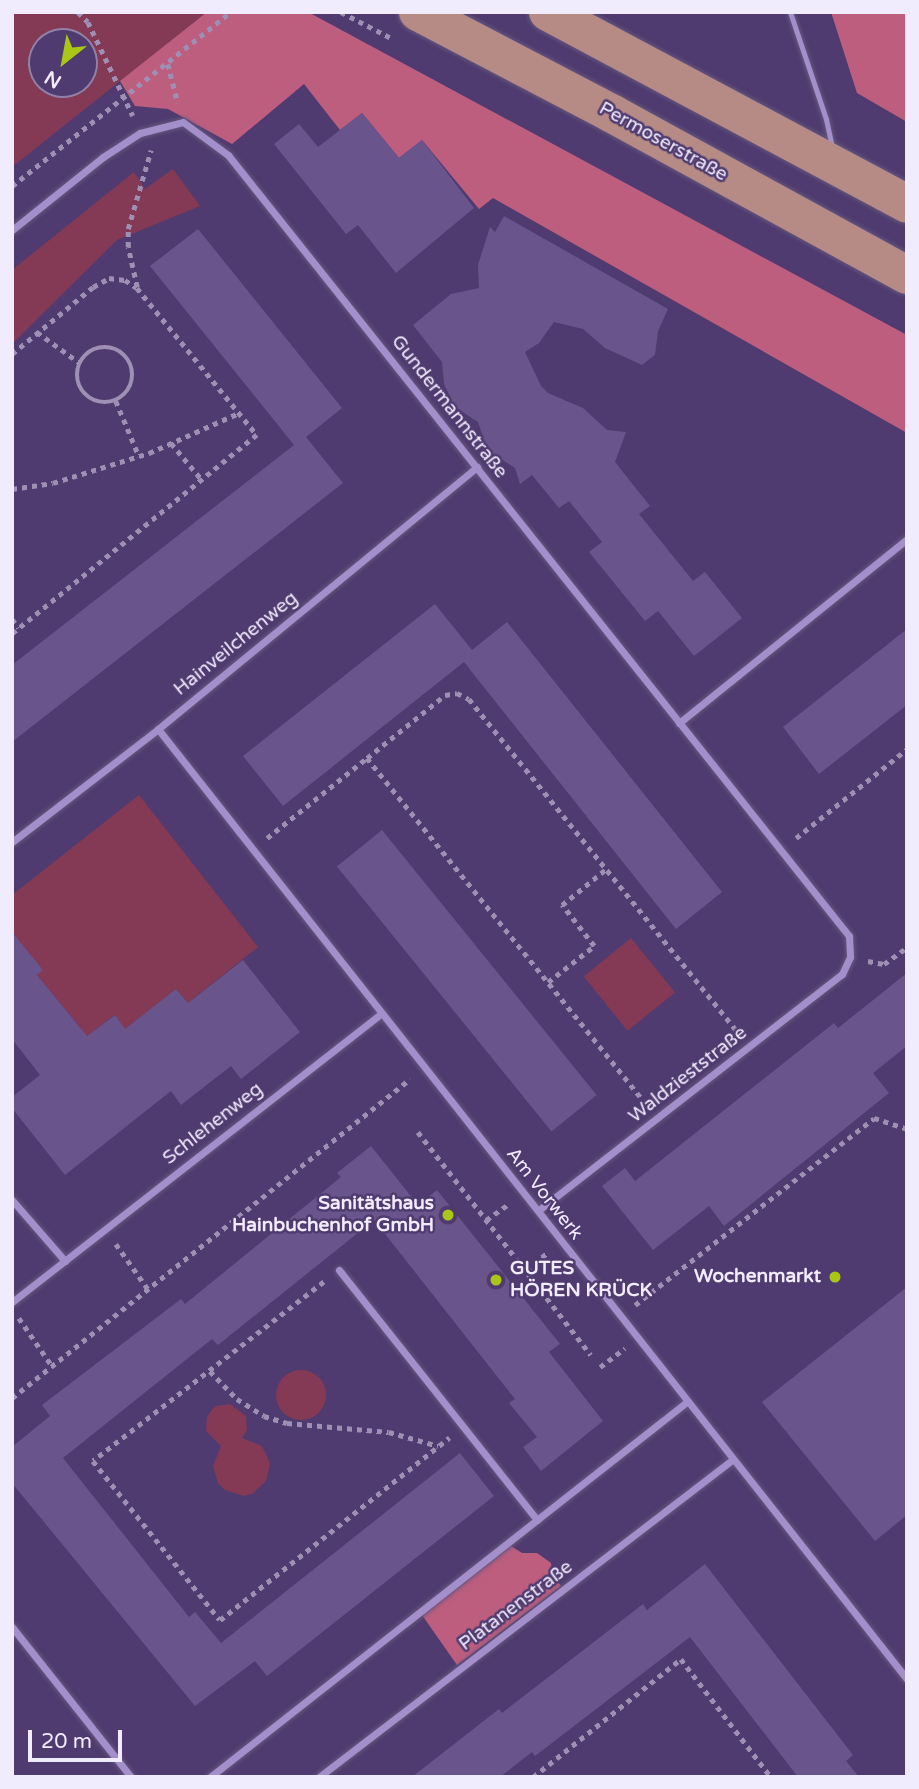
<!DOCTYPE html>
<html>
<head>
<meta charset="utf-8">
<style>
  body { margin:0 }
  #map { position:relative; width:919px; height:1789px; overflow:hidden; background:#4f3b6f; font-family:"Varela Round",sans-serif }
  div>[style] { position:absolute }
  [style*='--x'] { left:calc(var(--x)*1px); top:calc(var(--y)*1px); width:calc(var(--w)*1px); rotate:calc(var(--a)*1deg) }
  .green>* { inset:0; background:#843954; transform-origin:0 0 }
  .round { border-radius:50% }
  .forest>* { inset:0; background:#be5e7f }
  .building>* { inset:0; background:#69558c; transform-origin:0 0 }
  .path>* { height:4.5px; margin-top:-2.25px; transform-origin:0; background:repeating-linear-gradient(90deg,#9e90b4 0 5px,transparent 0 10px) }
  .path>.ring { margin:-2.25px; padding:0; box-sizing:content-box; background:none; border:4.5px solid #9e90b4; border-radius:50% }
  .roads { filter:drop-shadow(0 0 2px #66567f) drop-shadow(0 0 2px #66567f) }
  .lane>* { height:5px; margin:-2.5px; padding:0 2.5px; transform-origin:2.5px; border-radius:2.5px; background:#a38fca }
  .street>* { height:7px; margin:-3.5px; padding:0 3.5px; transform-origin:3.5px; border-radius:3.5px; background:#a38fca }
  .primary>* { height:38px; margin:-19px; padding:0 19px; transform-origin:19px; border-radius:19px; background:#b68b86 }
  .dots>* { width:19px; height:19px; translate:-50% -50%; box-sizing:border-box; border:4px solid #4f3b6f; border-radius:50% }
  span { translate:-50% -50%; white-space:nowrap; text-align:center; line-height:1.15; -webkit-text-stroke:5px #4f3b6f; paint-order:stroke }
  .street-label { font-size:19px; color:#f1ebfe }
  .poi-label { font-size:19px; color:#f1ebfe; font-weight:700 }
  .right { translate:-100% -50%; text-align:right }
  .left { translate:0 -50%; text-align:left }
  .frame { position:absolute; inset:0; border:14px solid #f1ebfe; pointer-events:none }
  .north { position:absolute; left:28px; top:28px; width:70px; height:70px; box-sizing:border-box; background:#4f3b6f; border:2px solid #9081a8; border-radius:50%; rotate:211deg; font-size:19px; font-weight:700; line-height:28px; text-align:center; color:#f1ebfe }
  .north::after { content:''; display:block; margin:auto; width:24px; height:32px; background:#aac718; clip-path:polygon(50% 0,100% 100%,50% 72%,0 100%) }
  .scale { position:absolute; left:28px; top:1730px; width:94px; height:32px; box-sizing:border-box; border:4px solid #f1ebfe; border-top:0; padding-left:9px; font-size:21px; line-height:24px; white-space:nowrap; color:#f1ebfe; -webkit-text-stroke:5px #4f3b6f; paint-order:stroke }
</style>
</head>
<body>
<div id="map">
  <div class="green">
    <div style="clip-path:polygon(evenodd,12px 12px,207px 12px,12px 167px,12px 12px,42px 42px,84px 42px,84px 84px,42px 84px,42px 42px)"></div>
    <div style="clip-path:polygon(173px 169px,200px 206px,117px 240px,12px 344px,12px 270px,134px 172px,145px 189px)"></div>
    <div style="clip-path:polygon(139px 795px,258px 947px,188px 1003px,176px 989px,125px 1029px,114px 1015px,87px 1036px,37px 975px,42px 970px,12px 932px,12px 895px)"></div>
    <div style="left:631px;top:938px;width:70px;height:61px;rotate:51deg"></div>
    <div class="round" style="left:276px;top:1370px;width:50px;height:50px"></div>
    <div style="clip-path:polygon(230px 1404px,246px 1416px,247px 1430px,242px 1438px,262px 1446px,270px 1463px,266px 1481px,252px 1494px,243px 1496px,225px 1490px,218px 1483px,213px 1466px,221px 1446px,206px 1431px,207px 1417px,211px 1411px,216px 1406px)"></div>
  </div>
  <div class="forest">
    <div style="clip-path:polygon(207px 12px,308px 12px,907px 335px,907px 433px,493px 198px,479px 209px,422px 140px,399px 158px,362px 113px,340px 130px,304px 84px,232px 144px,168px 109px,135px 106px,120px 81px)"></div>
    <div style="clip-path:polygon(831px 12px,907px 12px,907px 122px,857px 93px)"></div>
    <div style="clip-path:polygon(511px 1546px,522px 1553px,537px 1553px,551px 1563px,552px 1574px,561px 1586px,457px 1665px,422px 1615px)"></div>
  </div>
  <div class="building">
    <div style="clip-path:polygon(362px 113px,399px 158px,422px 140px,474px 208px,396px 273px,358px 225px,346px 234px,274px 144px,299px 124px,318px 147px)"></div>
    <div style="clip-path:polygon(504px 216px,668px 309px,658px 331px,655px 355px,642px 365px,605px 348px,583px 329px,554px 322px,539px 343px,525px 352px,541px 386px,548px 393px,583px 408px,607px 430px,626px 432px,615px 462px,650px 506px,639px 514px,693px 581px,705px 572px,742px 618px,694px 656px,658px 611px,645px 621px,589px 552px,602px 542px,569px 501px,559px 508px,532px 475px,520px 484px,515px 468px,493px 454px,485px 443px,478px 422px,455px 407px,444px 384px,442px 362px,413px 325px,451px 294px,479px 288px,478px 265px,490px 227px,495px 232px)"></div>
    <div style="clip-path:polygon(198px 229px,342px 408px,306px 437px,343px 483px,12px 742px,12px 665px,294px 445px,150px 266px)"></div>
    <div style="clip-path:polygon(435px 604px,472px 650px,507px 622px,722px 892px,676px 929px,464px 662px,283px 806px,243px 756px)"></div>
    <div style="clip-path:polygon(907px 629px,907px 705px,819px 774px,783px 727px)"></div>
    <div style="left:382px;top:830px;width:341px;height:58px;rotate:51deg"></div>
    <div style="clip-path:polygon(12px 932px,43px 970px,37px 975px,87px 1036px,115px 1015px,125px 1029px,176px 989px,188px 1003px,243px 960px,300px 1032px,241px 1079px,231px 1066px,181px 1105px,171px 1091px,65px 1175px,12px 1108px,12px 1097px,40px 1075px,12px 1039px)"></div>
    <div style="clip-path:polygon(907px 973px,907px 1046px,873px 1073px,889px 1093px,724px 1226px,709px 1206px,653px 1250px,602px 1186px,625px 1168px,635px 1181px,834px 1023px,838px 1028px)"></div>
    <div style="clip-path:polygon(371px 1146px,418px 1205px,437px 1190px,560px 1344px,549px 1352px,603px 1421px,541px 1471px,523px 1447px,537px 1437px,509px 1403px,515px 1399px,374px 1220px,218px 1345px,212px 1339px,63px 1458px,189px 1617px,195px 1612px,221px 1643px,460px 1453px,494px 1496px,267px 1676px,255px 1661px,195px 1706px,12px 1483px,12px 1447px,50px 1416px,42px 1405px,181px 1299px,185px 1304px,341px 1177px,337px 1173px)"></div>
    <div style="clip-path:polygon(907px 1287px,907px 1515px,875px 1541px,762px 1402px)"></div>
    <div style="clip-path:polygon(705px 1564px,853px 1755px,846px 1761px,859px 1777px,798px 1777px,690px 1637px,535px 1756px,532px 1752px,500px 1777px,412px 1777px,499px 1709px,502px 1713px,643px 1604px,647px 1610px)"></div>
  </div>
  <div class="path">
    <div style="--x:78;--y:12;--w:14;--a:45"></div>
    <div style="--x:88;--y:22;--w:104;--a:64.4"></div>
    <div style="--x:341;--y:12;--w:59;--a:27.4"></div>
    <div style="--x:168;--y:64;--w:40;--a:75.6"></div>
    <div style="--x:12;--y:186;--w:280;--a:-38.5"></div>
    <div style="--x:137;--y:287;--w:41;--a:-102.7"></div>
    <div style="--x:128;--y:247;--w:18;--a:-90"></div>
    <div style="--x:128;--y:229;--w:82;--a:-73.8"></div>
    <div style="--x:37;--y:332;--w:53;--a:35.8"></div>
    <div class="ring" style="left:77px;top:347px;width:51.5px;height:51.5px"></div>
    <div style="--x:12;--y:354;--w:105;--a:-39.6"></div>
    <div style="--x:93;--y:287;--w:18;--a:-29"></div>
    <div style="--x:109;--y:278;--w:16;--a:7"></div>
    <div style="--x:125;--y:280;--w:14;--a:34"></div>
    <div style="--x:137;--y:288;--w:190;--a:50.8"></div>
    <div style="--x:257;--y:435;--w:316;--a:140.9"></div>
    <div style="--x:116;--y:401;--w:60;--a:67.3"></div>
    <div style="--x:171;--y:443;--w:48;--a:50"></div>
    <div style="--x:12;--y:489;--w:41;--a:-8.3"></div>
    <div style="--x:53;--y:483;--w:101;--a:-17.4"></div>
    <div style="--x:149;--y:453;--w:98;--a:-24"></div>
    <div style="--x:12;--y:619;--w:11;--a:52"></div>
    <div style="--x:367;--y:758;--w:100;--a:-38.9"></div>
    <div style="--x:445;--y:695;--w:12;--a:-9"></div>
    <div style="--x:457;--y:693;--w:13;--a:27"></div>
    <div style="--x:469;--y:699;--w:430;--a:51.1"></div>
    <div style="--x:267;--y:838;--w:128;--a:-38.7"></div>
    <div style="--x:367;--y:758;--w:444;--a:51.1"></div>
    <div style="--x:796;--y:838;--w:142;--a:-38.7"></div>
    <div style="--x:868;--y:961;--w:16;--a:11"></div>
    <div style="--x:884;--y:964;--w:29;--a:-36"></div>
    <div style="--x:548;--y:982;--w:58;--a:-38"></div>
    <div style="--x:594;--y:946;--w:52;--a:-128"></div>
    <div style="--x:562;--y:905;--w:57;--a:-39.3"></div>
    <div style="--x:418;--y:1132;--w:282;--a:52.2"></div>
    <div style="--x:486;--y:1220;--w:28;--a:-35"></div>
    <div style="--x:116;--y:1244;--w:55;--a:54.6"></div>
    <div style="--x:526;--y:1270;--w:27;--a:-39"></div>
    <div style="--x:324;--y:1282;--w:292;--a:142.2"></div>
    <div style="--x:93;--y:1461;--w:203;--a:51.4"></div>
    <div style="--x:220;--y:1620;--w:293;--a:-38.5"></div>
    <div style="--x:635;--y:1305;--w:303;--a:-38"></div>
    <div style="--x:874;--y:1118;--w:35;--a:18"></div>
    <div style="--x:19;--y:1318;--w:58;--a:55.5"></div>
    <div style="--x:600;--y:1367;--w:31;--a:-37"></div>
    <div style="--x:210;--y:1371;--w:39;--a:46"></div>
    <div style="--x:237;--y:1399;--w:32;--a:32"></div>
    <div style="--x:264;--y:1416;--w:24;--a:17"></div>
    <div style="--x:287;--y:1423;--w:102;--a:5"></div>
    <div style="--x:389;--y:1432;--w:51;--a:15.9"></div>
    <div style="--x:12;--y:1398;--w:510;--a:-38.71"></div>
    <div style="--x:533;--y:1777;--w:189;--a:-38.6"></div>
    <div style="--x:681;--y:1659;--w:148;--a:52.7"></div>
  </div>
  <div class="roads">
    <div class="lane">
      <div style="--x:790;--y:12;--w:113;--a:71.4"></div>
      <div style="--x:826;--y:119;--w:30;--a:78"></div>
    </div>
    <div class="street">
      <div style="--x:12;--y:230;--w:117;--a:-38.7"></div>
      <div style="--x:103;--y:157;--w:44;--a:-33"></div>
      <div style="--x:140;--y:133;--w:44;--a:-14.3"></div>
      <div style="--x:183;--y:122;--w:56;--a:36.3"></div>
      <div style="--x:228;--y:155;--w:998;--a:51.51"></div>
      <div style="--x:849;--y:936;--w:21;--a:87"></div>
      <div style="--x:850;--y:957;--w:19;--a:115"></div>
      <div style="--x:842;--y:974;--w:385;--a:142.1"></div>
      <div style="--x:679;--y:723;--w:293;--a:-38.9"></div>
      <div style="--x:158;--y:729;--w:1210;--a:51.75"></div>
      <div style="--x:12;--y:842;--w:185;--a:-37.7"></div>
      <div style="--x:158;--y:729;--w:413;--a:-39.4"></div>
      <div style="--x:12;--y:1200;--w:81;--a:49"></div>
      <div style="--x:339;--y:1270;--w:319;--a:51.6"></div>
      <div style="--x:12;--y:1302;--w:469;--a:-38"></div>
      <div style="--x:12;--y:1627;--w:191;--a:51.6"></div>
      <div style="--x:210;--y:1777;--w:608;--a:-38.19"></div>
      <div style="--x:319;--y:1777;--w:521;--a:-37.51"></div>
    </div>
    <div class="primary">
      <div style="--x:418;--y:12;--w:218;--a:27.6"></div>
      <div style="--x:611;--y:113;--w:337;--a:28.7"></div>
      <div style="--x:548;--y:12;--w:407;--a:28.1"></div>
    </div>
  </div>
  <div class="dots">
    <div style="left:448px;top:1215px;background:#aac718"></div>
    <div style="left:835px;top:1277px;background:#aac718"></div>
    <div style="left:496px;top:1280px;background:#aac718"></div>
  </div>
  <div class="street-label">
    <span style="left:663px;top:142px;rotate:29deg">Permoserstraße</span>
    <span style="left:449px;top:407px;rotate:52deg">Gundermannstraße</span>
    <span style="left:236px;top:644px;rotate:-39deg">Hainveilchenweg</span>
    <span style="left:688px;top:1075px;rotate:-38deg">Waldzieststraße</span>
    <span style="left:213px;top:1124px;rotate:-38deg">Schlehenweg</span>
    <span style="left:544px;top:1194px;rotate:52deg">Am Vorwerk</span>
    <span style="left:516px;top:1606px;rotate:-37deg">Platanenstraße</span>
  </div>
  <div class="poi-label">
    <span class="right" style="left:434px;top:1215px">Sanitätshaus<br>Hainbuchenhof GmbH</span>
    <span class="left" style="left:510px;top:1280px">GUTES<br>HÖREN KRÜCK</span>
    <span class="right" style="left:821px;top:1277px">Wochenmarkt</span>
  </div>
  <div class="frame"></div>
  <div class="north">N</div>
  <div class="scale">20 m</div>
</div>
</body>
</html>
